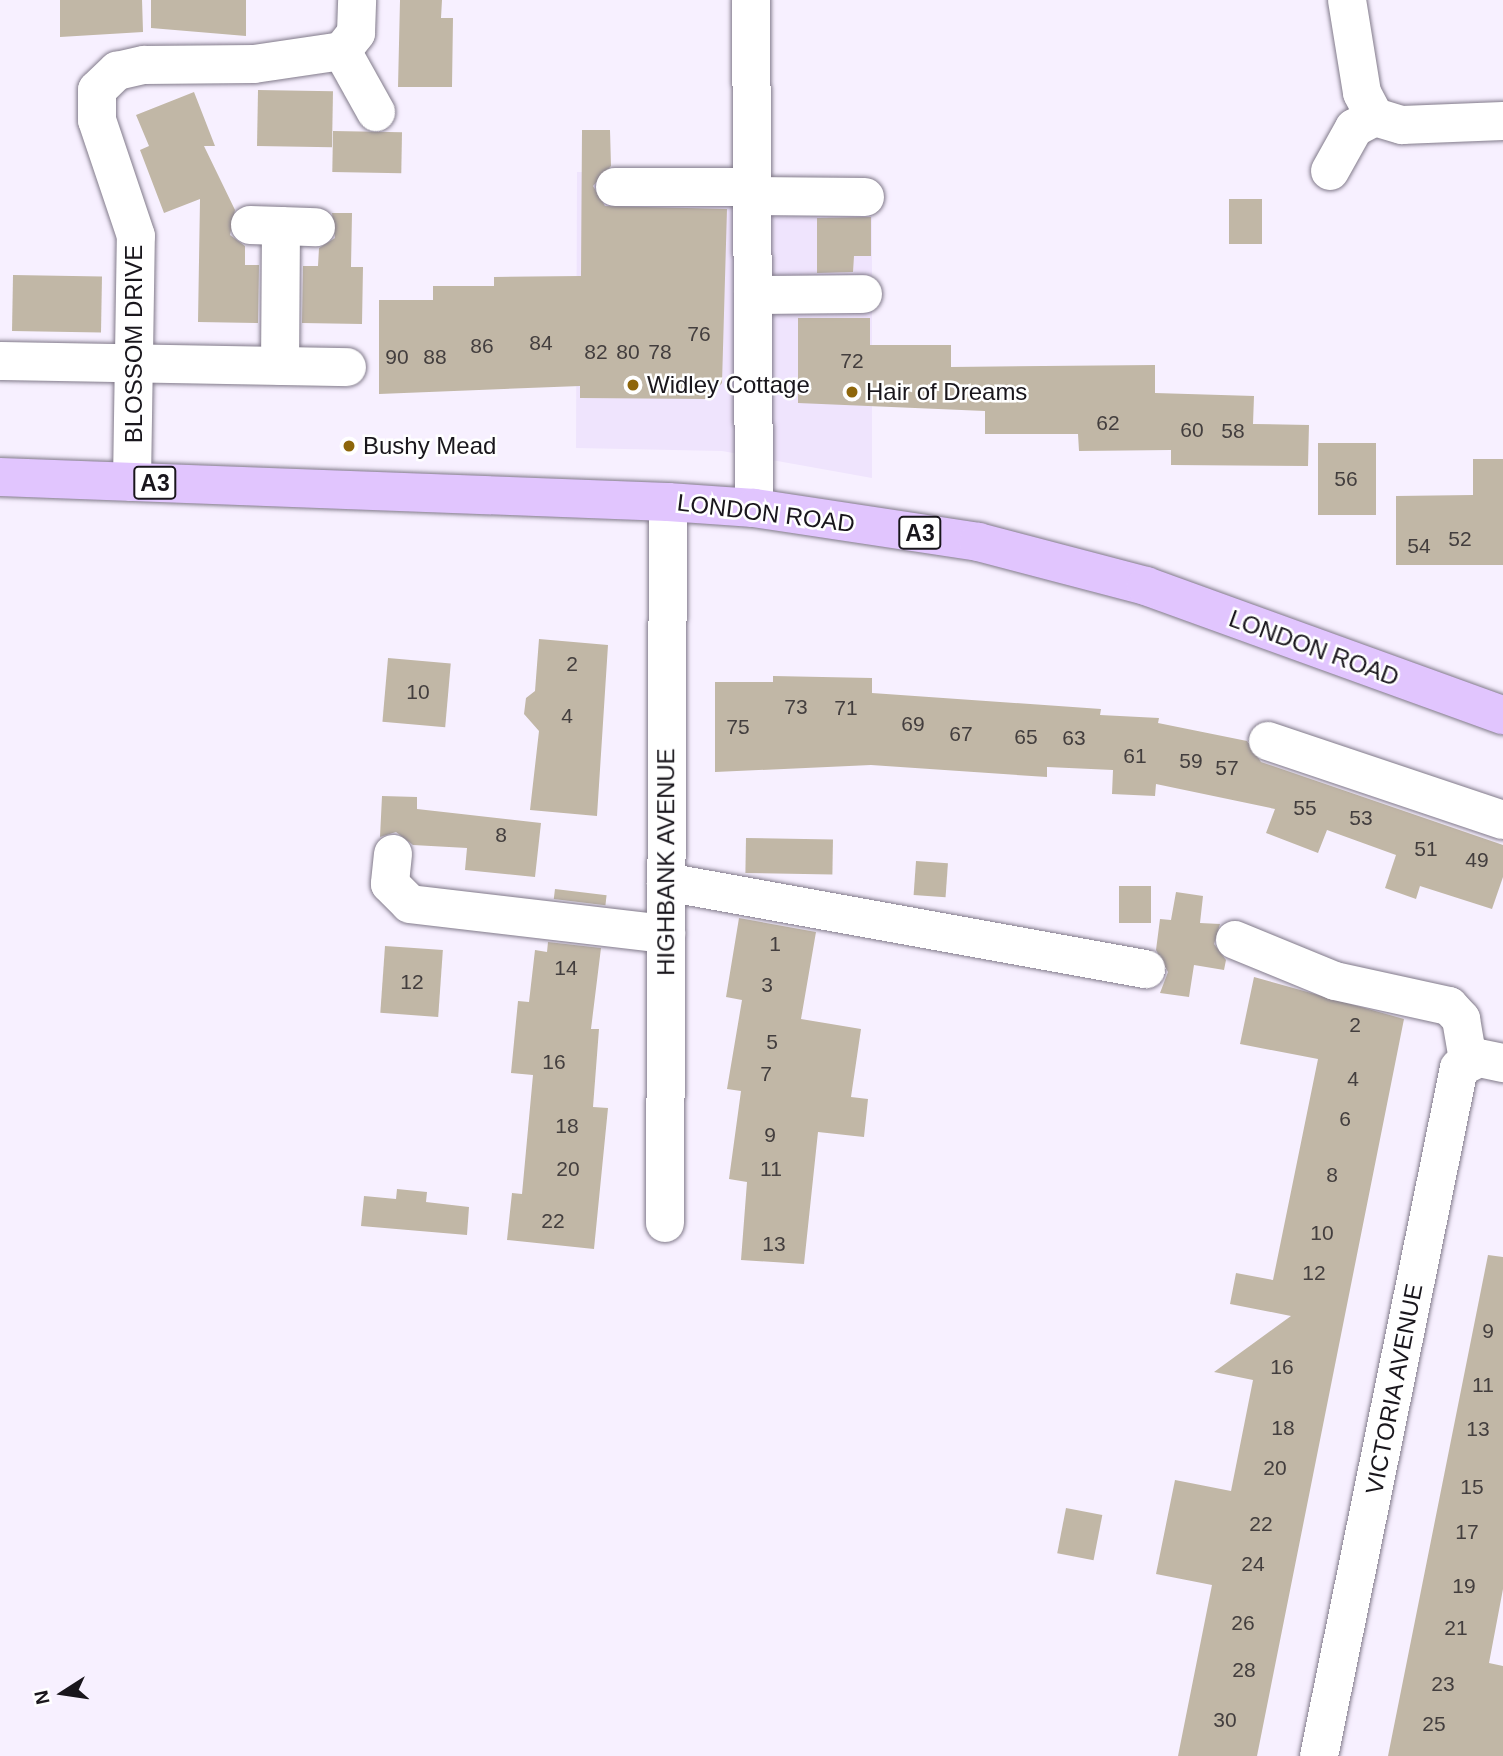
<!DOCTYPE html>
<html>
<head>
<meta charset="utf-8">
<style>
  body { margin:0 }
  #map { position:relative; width:1503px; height:1756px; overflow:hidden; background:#f7f0ff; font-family:Helvetica,sans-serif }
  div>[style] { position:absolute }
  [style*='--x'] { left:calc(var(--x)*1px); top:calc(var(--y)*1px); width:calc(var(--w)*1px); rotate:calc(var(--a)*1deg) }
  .built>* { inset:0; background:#efe4fd }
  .building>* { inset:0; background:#c1b7a6; transform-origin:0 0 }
  .roads { filter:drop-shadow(0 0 2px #817a8a) drop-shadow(0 0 2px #817a8a) }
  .minor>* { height:38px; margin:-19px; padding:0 19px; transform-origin:19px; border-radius:19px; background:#fff }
  .major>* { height:38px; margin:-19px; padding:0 19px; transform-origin:19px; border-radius:19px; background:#e1c5fe }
  .dots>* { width:19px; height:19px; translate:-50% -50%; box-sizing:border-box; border:4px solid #fff; border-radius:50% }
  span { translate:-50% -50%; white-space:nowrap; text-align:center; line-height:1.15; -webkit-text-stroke:5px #fff; paint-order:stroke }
  .number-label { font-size:21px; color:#433e3e }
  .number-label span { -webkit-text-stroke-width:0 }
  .shield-label span { padding:2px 5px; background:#fff; border:2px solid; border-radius:5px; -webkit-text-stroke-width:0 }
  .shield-label { font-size:23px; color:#19161c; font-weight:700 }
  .street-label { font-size:24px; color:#19161c }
  .poi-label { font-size:24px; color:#19161c }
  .left { translate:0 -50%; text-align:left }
  .north { position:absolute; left:28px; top:1658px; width:70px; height:70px; -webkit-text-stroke:5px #fff; paint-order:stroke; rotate:258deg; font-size:19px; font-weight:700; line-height:28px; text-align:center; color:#19161c }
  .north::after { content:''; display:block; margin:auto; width:24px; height:32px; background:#19161c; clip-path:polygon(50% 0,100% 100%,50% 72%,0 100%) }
</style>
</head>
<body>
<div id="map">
  <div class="built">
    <div style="clip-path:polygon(577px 172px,729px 174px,872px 185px,872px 478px,722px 451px,576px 448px)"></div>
  </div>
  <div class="building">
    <div style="clip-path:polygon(60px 0,142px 0,143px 32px,60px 37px)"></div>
    <div style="clip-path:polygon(151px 0,246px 0,246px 36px,151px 28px)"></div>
    <div style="clip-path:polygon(400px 0,442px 0,441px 18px,453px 18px,452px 87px,398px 87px)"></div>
    <div style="left:258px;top:90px;width:75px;height:56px;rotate:1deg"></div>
    <div style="clip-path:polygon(194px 92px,215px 146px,204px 146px,235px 210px,230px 235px,245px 246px,245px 265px,259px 265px,258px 323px,198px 322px,200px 199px,164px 213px,140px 150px,149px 146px,136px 115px)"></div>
    <div style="clip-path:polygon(582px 130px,610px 130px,611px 166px,593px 186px,605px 206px,727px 209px,722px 383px,707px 399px,580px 398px,580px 386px,379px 394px,379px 300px,433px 300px,433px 286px,494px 286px,494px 277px,581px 276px)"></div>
    <div style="left:333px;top:131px;width:69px;height:41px;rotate:1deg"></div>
    <div style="left:1229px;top:199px;width:33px;height:45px"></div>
    <div style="clip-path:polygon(332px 213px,352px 213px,351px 267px,363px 267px,362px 324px,302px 323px,303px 266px,318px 266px,319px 248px,335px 238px)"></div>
    <div style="clip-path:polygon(871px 217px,871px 256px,854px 256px,853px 272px,817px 273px,817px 218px)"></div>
    <div style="left:13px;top:275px;width:89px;height:56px;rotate:1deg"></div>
    <div style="clip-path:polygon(798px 318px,870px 318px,870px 345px,951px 345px,951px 367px,1155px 365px,1155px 393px,1254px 396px,1253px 424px,1309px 425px,1308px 466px,1171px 465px,1171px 450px,1079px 451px,1078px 434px,985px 434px,985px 411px,798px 403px)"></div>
    <div style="left:1318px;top:443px;width:58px;height:72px"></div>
    <div style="clip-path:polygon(1473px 459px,1503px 459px,1503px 565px,1396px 565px,1396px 496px,1473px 495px)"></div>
    <div style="clip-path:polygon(539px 639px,608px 645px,597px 816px,530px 810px,539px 731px,524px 714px,526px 698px,535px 691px)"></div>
    <div style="left:388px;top:658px;width:63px;height:64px;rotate:5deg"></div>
    <div style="clip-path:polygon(773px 676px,872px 678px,872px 693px,1101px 709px,1100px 715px,1159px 718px,1158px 723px,1247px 741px,1261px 762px,1503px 845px,1503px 877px,1492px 909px,1420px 886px,1416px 899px,1385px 888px,1396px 855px,1327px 830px,1318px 853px,1266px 833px,1275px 809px,1156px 784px,1155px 796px,1112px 794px,1113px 770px,1047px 767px,1047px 777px,871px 765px,715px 772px,715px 682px,773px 682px)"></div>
    <div style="clip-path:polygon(382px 796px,417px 797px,417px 809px,541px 823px,535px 877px,465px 870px,467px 848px,413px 845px,396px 832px,380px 837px)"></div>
    <div style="left:746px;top:838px;width:87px;height:35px;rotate:1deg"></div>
    <div style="left:916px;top:861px;width:32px;height:34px;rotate:4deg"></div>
    <div style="left:1119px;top:886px;width:32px;height:37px"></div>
    <div style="left:555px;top:889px;width:52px;height:10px;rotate:7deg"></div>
    <div style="clip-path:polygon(1176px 892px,1203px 896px,1200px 923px,1220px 924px,1214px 944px,1226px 960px,1224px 970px,1194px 965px,1189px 997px,1160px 993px,1168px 972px,1156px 950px,1160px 919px,1171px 920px)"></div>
    <div style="clip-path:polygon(739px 918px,816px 932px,801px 1019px,861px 1029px,851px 1097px,868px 1099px,864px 1137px,818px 1132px,804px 1264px,741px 1260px,747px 1182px,729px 1179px,741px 1091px,727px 1089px,742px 1000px,726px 997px)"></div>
    <div style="clip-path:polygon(548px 942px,601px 948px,591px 1029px,599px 1029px,593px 1107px,608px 1108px,594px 1249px,507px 1240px,512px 1193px,522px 1194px,533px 1075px,511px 1073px,518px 1001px,529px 1002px,535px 950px,547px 952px)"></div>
    <div style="left:385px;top:946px;width:58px;height:67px;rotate:4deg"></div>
    <div style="clip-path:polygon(1254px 977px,1404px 1019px,1257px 1756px,1178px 1756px,1212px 1585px,1156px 1574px,1175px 1480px,1231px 1491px,1253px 1380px,1214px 1372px,1291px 1316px,1230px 1304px,1236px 1273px,1273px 1280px,1318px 1059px,1240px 1044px)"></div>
    <div style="clip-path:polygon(397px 1189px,427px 1192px,426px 1202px,469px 1207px,467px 1235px,361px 1226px,364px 1196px,396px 1199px)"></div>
    <div style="clip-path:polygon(1488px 1255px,1503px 1257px,1503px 1589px,1489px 1663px,1503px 1666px,1503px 1756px,1388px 1756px)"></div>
    <div style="left:1066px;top:1508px;width:37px;height:46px;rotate:11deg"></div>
  </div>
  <div class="roads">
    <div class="minor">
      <div style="--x:751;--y:0;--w:508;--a:89.66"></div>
      <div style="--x:1347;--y:0;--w:94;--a:80.8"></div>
      <div style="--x:1362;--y:93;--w:27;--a:62"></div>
      <div style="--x:1375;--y:117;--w:28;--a:17"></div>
      <div style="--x:1402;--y:125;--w:101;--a:-2.3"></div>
      <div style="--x:342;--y:51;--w:70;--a:60.9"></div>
      <div style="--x:1330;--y:171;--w:49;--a:-60.8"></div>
      <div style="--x:1354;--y:128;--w:24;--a:-28"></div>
      <div style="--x:615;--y:187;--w:137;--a:0"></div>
      <div style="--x:752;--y:196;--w:113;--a:0.5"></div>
      <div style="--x:250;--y:225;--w:31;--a:2"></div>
      <div style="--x:281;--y:226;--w:140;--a:90.4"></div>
      <div style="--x:281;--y:226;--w:35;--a:2"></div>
      <div style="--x:753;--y:295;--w:110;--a:-0.5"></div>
      <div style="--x:0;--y:361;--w:347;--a:1"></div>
      <div style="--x:132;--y:482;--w:246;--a:-89.1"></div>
      <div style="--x:136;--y:236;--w:122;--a:-108.6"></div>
      <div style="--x:97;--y:120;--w:30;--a:-90"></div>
      <div style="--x:97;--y:90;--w:28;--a:-44"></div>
      <div style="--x:117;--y:71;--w:28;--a:-13"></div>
      <div style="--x:144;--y:65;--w:110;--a:-0.5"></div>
      <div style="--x:254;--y:64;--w:89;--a:-8.4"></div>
      <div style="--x:342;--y:51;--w:23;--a:-52"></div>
      <div style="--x:356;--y:33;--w:33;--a:-88"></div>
      <div style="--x:1268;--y:741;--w:248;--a:18.6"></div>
      <div style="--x:393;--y:854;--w:30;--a:96"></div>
      <div style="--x:390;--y:884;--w:28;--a:45"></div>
      <div style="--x:410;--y:904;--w:258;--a:6.7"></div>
      <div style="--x:666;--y:882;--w:488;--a:10.3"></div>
      <div style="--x:1235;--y:940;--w:108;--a:22.3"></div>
      <div style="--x:1335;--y:981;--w:117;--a:12.4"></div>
      <div style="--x:1449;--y:1006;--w:18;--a:47"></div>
      <div style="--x:1461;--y:1019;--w:42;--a:80.3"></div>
      <div style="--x:665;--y:1223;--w:721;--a:-89.76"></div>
      <div style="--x:1319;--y:1756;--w:702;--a:-78.5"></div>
      <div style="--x:1459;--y:1068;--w:22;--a:-27"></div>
      <div style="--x:1479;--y:1058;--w:25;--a:12"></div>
    </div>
    <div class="major">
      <div style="--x:0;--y:477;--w:668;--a:2.14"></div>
      <div style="--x:668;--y:502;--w:86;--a:4"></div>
      <div style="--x:754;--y:508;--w:227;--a:8.6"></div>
      <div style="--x:978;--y:542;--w:174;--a:14.7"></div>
      <div style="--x:1146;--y:586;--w:380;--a:19.9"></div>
    </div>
  </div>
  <div class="dots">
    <div style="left:633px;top:385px;background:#8e660a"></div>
    <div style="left:852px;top:392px;background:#8e660a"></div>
    <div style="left:349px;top:446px;background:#8e660a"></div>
  </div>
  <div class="number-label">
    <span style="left:699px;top:334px">76</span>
    <span style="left:541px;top:343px">84</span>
    <span style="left:482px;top:346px">86</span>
    <span style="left:596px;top:352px">82</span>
    <span style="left:628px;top:352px">80</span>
    <span style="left:660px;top:352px">78</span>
    <span style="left:397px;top:357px">90</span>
    <span style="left:435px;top:357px">88</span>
    <span style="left:852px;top:361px">72</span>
    <span style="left:1108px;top:423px">62</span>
    <span style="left:1192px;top:430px">60</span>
    <span style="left:1233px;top:431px">58</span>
    <span style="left:1346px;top:479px">56</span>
    <span style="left:1460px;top:539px">52</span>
    <span style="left:1419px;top:546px">54</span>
    <span style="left:572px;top:664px">2</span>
    <span style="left:418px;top:692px">10</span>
    <span style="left:796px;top:707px">73</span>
    <span style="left:846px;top:708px">71</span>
    <span style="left:567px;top:716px">4</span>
    <span style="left:913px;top:724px">69</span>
    <span style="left:738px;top:727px">75</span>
    <span style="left:961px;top:734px">67</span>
    <span style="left:1026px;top:737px">65</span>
    <span style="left:1074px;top:738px">63</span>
    <span style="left:1135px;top:756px">61</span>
    <span style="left:1191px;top:761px">59</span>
    <span style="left:1227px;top:768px">57</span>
    <span style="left:1305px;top:808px">55</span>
    <span style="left:1361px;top:818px">53</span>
    <span style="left:501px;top:835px">8</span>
    <span style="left:1426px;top:849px">51</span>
    <span style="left:1477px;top:860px">49</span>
    <span style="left:775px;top:944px">1</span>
    <span style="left:566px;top:968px">14</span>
    <span style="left:412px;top:982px">12</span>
    <span style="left:767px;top:985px">3</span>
    <span style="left:1355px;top:1025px">2</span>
    <span style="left:772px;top:1042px">5</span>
    <span style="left:554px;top:1062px">16</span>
    <span style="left:766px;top:1074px">7</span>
    <span style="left:1353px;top:1079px">4</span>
    <span style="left:1345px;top:1119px">6</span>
    <span style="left:567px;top:1126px">18</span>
    <span style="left:770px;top:1135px">9</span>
    <span style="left:568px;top:1169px">20</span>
    <span style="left:771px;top:1169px">11</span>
    <span style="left:1332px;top:1175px">8</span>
    <span style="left:553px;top:1221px">22</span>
    <span style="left:1322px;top:1233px">10</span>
    <span style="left:774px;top:1244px">13</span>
    <span style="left:1314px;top:1273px">12</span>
    <span style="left:1488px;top:1331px">9</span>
    <span style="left:1282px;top:1367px">16</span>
    <span style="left:1483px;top:1385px">11</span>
    <span style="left:1283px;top:1428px">18</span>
    <span style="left:1478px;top:1429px">13</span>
    <span style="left:1275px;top:1468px">20</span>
    <span style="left:1472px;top:1487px">15</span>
    <span style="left:1261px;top:1524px">22</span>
    <span style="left:1467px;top:1532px">17</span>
    <span style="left:1253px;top:1564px">24</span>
    <span style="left:1464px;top:1586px">19</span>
    <span style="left:1243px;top:1623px">26</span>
    <span style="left:1456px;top:1628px">21</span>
    <span style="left:1244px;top:1670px">28</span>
    <span style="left:1443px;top:1684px">23</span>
    <span style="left:1225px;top:1720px">30</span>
    <span style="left:1434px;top:1724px">25</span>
  </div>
  <div class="shield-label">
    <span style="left:155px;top:483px">A3</span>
    <span style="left:920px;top:533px">A3</span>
  </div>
  <div class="street-label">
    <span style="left:134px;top:344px;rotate:-90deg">BLOSSOM DRIVE</span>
    <span style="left:766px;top:513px;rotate:7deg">LONDON ROAD</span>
    <span style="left:1314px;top:648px;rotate:20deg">LONDON ROAD</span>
    <span style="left:666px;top:862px;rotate:-90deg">HIGHBANK AVENUE</span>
    <span style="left:1394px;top:1389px;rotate:-79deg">VICTORIA AVENUE</span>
  </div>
  <div class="poi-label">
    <span class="left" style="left:647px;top:385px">Widley Cottage</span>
    <span class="left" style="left:866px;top:392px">Hair of Dreams</span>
    <span class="left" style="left:363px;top:446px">Bushy Mead</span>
  </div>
  <div class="north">N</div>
</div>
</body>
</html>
